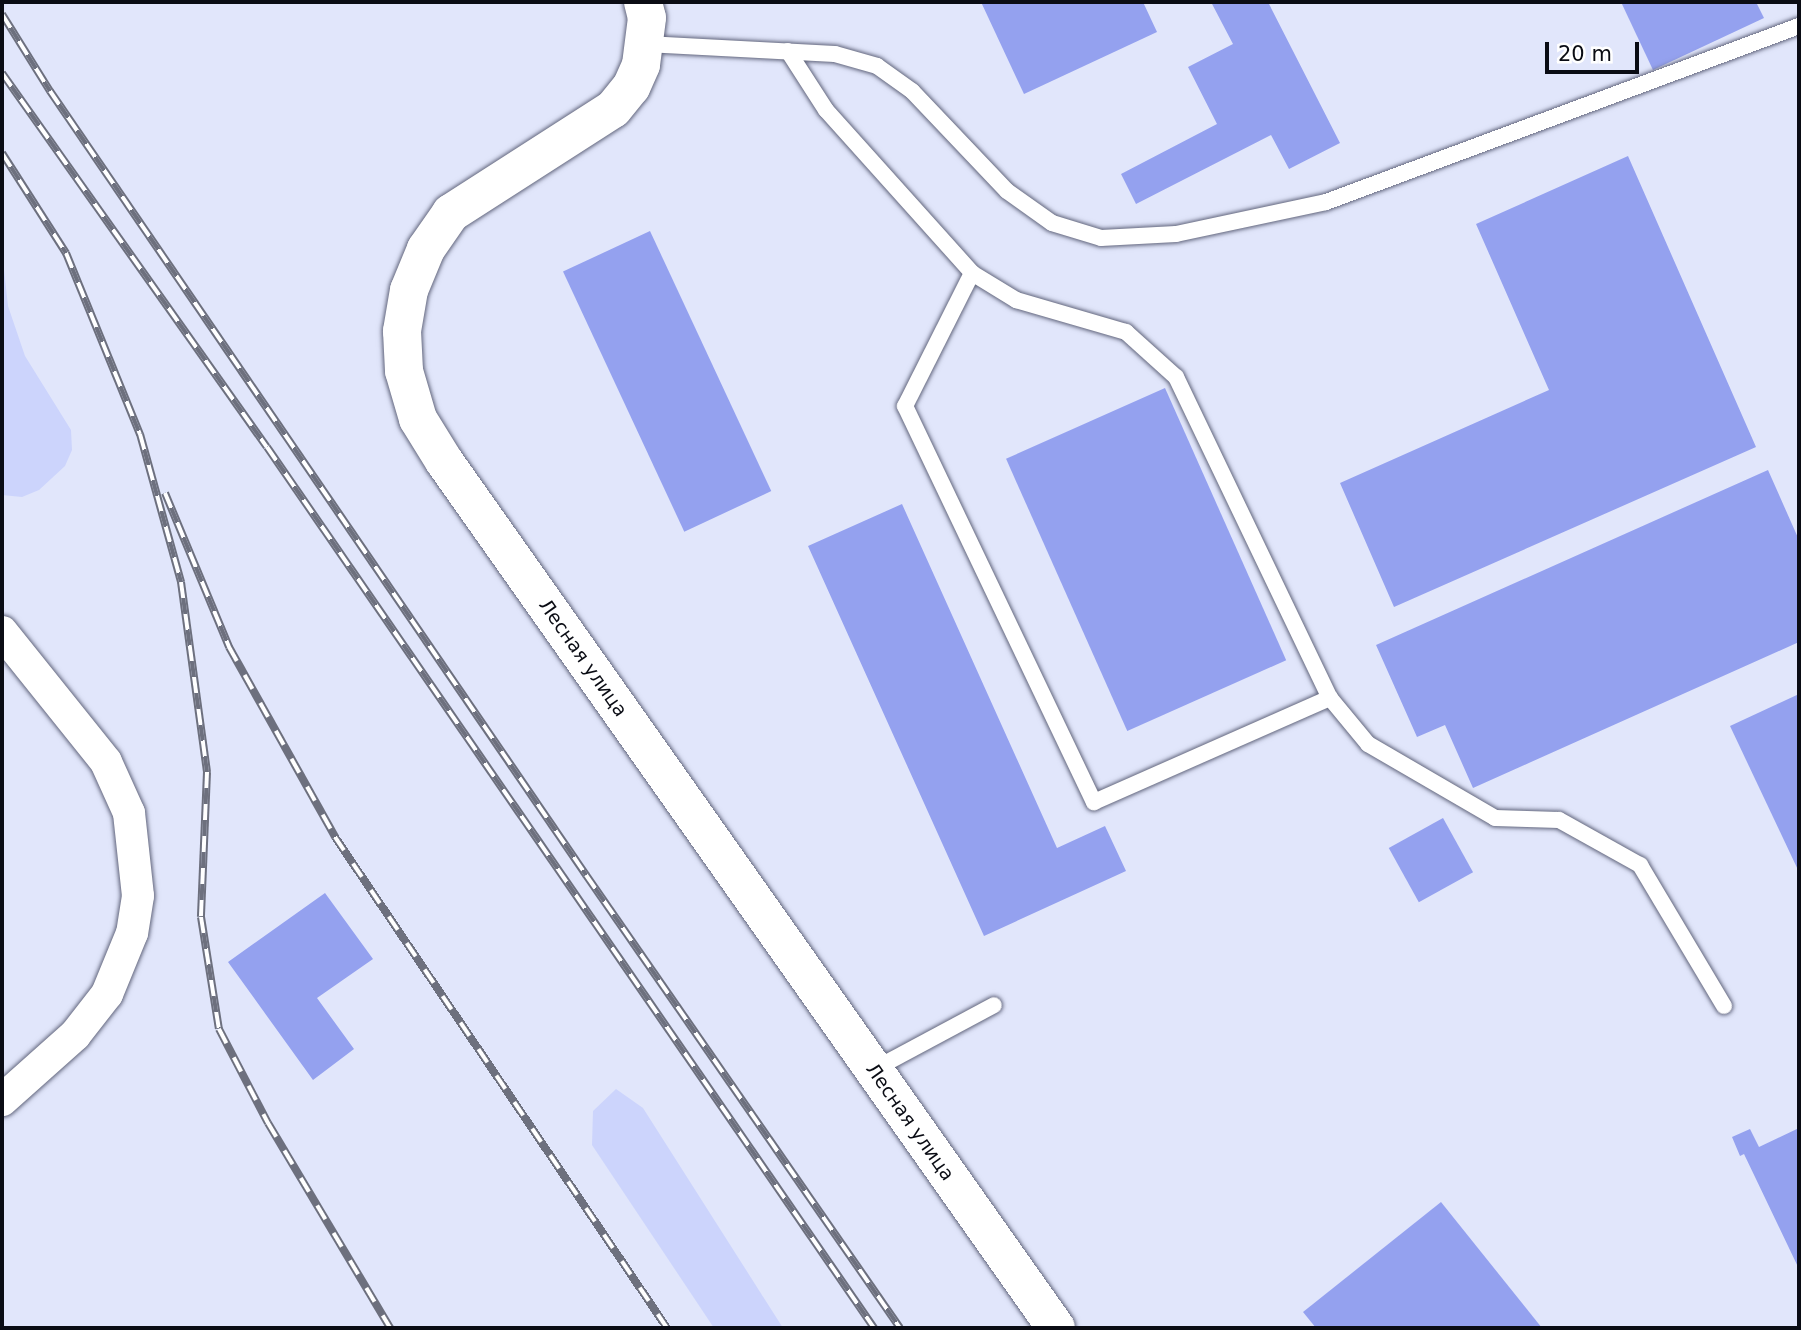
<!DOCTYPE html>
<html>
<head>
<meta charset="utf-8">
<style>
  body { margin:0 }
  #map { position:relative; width:1801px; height:1330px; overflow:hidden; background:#e1e6fb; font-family:"DejaVu Sans",sans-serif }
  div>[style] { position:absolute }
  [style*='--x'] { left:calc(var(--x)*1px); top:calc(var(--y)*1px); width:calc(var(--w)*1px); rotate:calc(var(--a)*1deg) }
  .green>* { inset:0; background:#ccd4fc }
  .building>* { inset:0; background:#94a1ef; transform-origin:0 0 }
  .roads { filter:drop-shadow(0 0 2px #62667d) drop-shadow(0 0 2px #62667d) }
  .service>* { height:16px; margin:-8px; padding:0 8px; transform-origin:8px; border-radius:8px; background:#fff }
  .minor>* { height:32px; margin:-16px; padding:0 16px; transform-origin:16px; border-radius:16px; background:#fff }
  .tertiary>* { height:38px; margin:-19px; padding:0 19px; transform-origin:19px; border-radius:19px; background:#fff }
  .rail>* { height:8px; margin-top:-4px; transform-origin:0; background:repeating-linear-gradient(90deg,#fff 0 16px,#6d707e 0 32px); box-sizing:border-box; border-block:2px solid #6d707e }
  span { translate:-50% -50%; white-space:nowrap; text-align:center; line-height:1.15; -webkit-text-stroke:5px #fff; paint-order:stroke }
  .street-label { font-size:19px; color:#0a0c14 }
  .frame { position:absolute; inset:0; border:4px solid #0a0c14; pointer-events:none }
  .scale { position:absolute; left:1545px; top:42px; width:94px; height:32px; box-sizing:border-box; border:4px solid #0a0c14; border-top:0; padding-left:9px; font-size:21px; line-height:24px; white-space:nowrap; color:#0a0c14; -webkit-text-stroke:5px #fff; paint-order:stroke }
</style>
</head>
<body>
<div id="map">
  <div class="green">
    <div style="clip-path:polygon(2px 251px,8px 306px,25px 356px,71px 430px,72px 450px,65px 466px,39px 490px,22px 497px,2px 495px)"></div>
    <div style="clip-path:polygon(616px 1089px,643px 1108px,783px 1328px,714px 1328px,592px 1145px,593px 1111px)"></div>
  </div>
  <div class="building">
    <div style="clip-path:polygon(981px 2px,1143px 2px,1157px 32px,1024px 94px)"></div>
    <div style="clip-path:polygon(1211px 2px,1268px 2px,1340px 143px,1289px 169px,1271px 135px,1136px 204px,1121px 174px,1217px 124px,1188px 67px,1233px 44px)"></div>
    <div style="clip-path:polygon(1621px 2px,1756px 2px,1764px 18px,1653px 70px)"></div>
    <div style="clip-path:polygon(1628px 156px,1756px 447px,1394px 607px,1340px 483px,1549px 390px,1476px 224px)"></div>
    <div style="left:650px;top:231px;width:287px;height:96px;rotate:65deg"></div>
    <div style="left:1165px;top:388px;width:298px;height:174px;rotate:66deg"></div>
    <div style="clip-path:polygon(1768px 470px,1799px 540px,1799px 642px,1473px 788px,1445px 725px,1417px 737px,1376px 645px)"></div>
    <div style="clip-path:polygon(902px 504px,1057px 848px,1105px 826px,1126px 871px,984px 936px,808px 546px)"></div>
    <div style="clip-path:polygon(1799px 694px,1799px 872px,1730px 726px)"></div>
    <div style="left:1443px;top:818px;width:62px;height:62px;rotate:61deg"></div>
    <div style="clip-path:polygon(325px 893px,373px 959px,317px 998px,354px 1049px,313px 1080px,228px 962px)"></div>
    <div style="clip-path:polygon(1799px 1128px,1799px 1269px,1744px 1154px,1740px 1156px,1732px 1137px,1750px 1129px,1759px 1147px)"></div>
    <div style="clip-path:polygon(1441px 1202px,1542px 1328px,1316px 1328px,1303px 1312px)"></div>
  </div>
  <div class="roads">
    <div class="service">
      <div style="--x:646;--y:44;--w:189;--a:3"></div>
      <div style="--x:835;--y:54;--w:44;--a:15.9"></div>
      <div style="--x:877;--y:66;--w:43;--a:35.5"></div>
      <div style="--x:912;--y:91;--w:138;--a:46.5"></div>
      <div style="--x:1007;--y:191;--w:55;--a:35.4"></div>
      <div style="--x:1052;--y:223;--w:51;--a:17"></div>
      <div style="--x:1101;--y:238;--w:75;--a:-3.1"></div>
      <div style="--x:1176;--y:234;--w:153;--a:-12"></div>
      <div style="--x:1326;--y:202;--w:505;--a:-20.41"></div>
      <div style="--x:788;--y:51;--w:70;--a:57.2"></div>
      <div style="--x:826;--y:110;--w:219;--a:48.1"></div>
      <div style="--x:972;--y:273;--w:52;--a:31.5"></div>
      <div style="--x:1016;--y:300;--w:115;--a:16.2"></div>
      <div style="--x:1126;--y:332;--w:67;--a:42"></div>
      <div style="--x:1176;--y:377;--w:356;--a:64.4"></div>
      <div style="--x:1330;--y:698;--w:60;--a:50.4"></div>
      <div style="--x:1368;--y:744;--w:147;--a:30.2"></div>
      <div style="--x:1495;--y:818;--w:64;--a:1.8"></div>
      <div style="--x:1559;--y:820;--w:93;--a:29.1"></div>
      <div style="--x:1640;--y:865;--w:164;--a:59.2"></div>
      <div style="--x:972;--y:273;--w:149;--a:116.7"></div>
      <div style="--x:905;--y:406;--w:439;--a:64.5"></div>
      <div style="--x:1094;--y:802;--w:258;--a:-23.8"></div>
      <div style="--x:873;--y:1070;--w:137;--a:-28.2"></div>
    </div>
    <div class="minor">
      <div style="--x:2;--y:632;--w:166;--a:51.3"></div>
      <div style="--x:106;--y:762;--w:56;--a:65.7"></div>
      <div style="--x:129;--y:813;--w:83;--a:83.8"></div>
      <div style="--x:138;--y:896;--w:37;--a:99"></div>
      <div style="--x:132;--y:933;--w:66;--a:112.3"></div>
      <div style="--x:107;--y:994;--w:52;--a:128"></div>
      <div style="--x:75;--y:1035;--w:98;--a:138.3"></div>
    </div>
    <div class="tertiary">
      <div style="--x:643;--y:2;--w:16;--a:76"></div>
      <div style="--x:647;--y:18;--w:47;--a:97.3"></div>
      <div style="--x:641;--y:65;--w:24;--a:114"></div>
      <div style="--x:631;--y:87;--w:28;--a:129"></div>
      <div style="--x:613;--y:109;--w:193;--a:147.3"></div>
      <div style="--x:451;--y:213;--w:44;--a:124.8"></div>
      <div style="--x:426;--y:249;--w:44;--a:112.5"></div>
      <div style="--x:409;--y:290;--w:42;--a:99.7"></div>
      <div style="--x:402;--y:331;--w:40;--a:87.1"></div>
      <div style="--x:404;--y:371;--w:50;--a:73.7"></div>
      <div style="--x:418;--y:419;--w:49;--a:58.2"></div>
      <div style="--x:444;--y:461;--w:1061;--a:54.78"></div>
    </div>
  </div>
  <div class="rail">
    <div style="--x:2;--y:14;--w:91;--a:58.1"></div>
    <div style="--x:50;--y:91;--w:950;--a:55.64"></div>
    <div style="--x:586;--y:875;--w:551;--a:55.27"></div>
    <div style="--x:2;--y:73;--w:458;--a:54.7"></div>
    <div style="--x:267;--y:447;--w:1070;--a:55.43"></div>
    <div style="--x:2;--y:153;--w:119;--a:57.4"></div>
    <div style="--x:66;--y:253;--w:196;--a:67.8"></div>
    <div style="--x:140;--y:434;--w:154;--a:74.5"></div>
    <div style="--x:181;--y:582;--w:192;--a:82.2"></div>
    <div style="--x:207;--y:772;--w:145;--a:92.4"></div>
    <div style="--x:201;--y:917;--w:113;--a:80.9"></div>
    <div style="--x:219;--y:1029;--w:106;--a:62.5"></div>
    <div style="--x:268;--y:1123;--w:239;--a:59.2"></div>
    <div style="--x:165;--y:493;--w:167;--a:67.4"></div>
    <div style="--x:229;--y:647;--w:218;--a:60.8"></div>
    <div style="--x:335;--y:837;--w:593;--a:55.93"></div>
  </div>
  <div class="street-label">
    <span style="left:583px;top:658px;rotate:55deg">Лесная улица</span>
    <span style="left:910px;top:1122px;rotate:55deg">Лесная улица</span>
  </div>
  <div class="frame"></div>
  <div class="scale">20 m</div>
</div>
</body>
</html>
